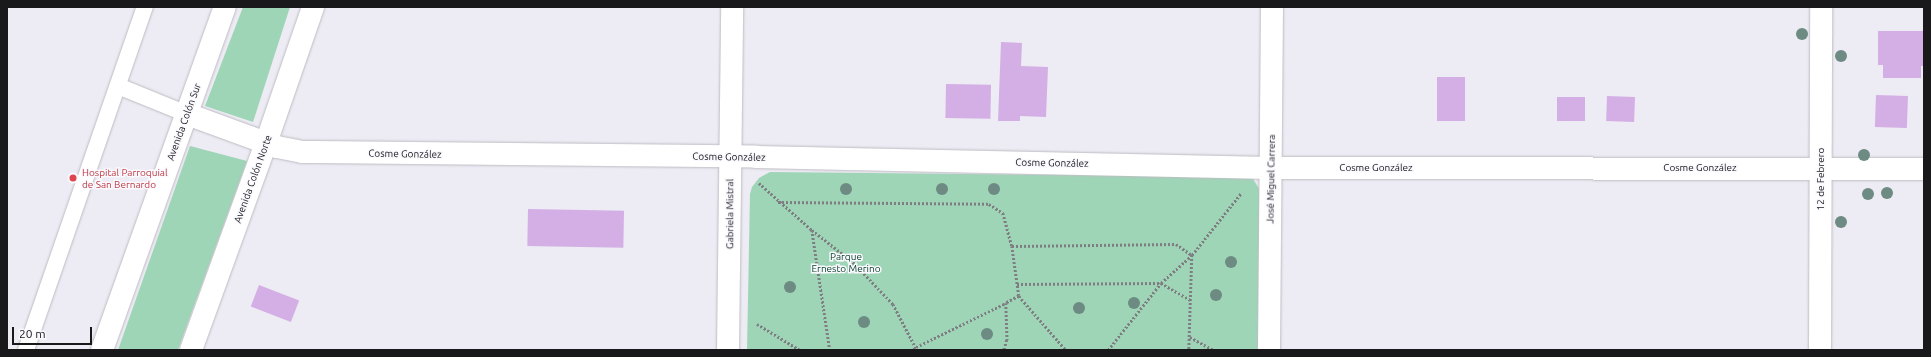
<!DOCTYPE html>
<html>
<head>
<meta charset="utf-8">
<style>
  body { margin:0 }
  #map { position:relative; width:1931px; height:357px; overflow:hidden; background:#edebf3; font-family:Ubuntu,sans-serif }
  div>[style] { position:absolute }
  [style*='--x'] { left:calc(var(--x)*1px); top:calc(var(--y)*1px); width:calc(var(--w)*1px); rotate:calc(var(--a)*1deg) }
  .green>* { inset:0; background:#9fd5b7 }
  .building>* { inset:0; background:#d3afe5; transform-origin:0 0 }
  .path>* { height:2.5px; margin-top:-1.25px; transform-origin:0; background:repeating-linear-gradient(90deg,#7e7d82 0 2px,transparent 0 4px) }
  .roads { filter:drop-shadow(0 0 1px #bebcc3) drop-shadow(0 0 1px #bebcc3) }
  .lane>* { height:16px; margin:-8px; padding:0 8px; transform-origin:8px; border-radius:8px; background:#fff }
  .street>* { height:22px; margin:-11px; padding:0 11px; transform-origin:11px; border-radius:11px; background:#fff }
  .primary>* { height:22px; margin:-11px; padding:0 11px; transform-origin:11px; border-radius:11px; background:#fff }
  .trees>* { width:12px; height:12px; margin:-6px; border-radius:50%; background:#6d8b82 }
  .dots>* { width:11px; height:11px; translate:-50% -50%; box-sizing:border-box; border:2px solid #faf9fe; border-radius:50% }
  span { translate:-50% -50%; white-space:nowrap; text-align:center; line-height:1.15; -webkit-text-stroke:3px #faf9fe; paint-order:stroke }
  .street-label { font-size:10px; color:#19181b }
  .health-label { font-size:10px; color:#be3a42 }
  .left { translate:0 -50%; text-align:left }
  .park-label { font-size:10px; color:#043c26 }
  .frame { position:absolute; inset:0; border:8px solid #19181b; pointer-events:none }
  .scale { position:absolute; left:12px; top:327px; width:80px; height:18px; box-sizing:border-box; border:2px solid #19181b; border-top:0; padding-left:5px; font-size:12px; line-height:14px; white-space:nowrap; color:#19181b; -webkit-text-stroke:3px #faf9fe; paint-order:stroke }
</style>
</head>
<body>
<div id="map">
  <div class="green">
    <div style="clip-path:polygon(243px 7px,290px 7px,253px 122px,205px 106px)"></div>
    <div style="clip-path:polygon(190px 146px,247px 161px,178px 350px,118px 350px)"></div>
    <div style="clip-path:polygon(770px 172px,1248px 177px,1253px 179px,1260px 190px,1259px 350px,747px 350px,750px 194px,752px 187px,759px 178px)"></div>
  </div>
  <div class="building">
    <div style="clip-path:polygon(1878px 31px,1924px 31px,1924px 66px,1921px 66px,1921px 78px,1883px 78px,1883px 65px,1878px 65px)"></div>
    <div style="clip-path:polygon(1001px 42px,1022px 43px,1021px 66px,1048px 67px,1046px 117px,1020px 116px,1020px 121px,998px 121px)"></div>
    <div style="left:1437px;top:77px;width:28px;height:44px"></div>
    <div style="left:946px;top:84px;width:45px;height:34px;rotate:1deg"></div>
    <div style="left:1876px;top:95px;width:32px;height:32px;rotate:2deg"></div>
    <div style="left:1607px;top:96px;width:28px;height:25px;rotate:2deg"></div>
    <div style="left:1557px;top:97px;width:28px;height:24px"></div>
    <div style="left:528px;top:209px;width:96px;height:37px;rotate:1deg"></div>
    <div style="left:259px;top:285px;width:43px;height:23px;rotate:21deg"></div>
  </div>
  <div class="path">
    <div style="--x:759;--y:183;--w:71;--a:41.6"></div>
    <div style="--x:812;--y:230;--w:52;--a:38"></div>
    <div style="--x:853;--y:262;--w:58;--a:46.4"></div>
    <div style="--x:893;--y:304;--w:52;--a:62.4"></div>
    <div style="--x:778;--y:202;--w:211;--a:0.5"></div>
    <div style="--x:989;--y:204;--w:17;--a:33"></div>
    <div style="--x:1003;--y:213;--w:34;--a:75"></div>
    <div style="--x:1012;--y:246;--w:50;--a:82"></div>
    <div style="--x:1019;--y:296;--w:15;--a:152"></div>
    <div style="--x:1006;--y:303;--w:37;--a:88"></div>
    <div style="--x:1007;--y:340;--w:10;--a:107"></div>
    <div style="--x:812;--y:230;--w:121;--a:81.5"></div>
    <div style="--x:1012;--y:246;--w:164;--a:-0.7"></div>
    <div style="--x:1176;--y:244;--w:19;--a:35"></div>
    <div style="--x:1192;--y:255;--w:95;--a:91.8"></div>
    <div style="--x:1017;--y:284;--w:144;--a:-0.4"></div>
    <div style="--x:1161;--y:283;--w:34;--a:30"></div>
    <div style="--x:1019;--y:296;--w:72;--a:49"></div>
    <div style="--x:757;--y:324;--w:50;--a:31.2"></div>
    <div style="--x:1190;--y:337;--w:26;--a:29"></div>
    <div style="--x:913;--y:350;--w:4;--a:-45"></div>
    <div style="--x:916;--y:347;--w:100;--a:-26.1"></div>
    <div style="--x:1108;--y:350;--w:85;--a:-51.7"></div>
    <div style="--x:1161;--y:283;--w:42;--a:-42.1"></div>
    <div style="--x:1192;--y:255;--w:80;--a:-51.6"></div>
  </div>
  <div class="roads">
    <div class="lane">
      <div style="--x:118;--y:86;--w:74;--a:22.1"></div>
      <div style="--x:26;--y:350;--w:363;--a:-70.9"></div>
    </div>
    <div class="street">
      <div style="--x:187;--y:114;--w:96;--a:20.1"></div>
      <div style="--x:277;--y:147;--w:25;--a:11"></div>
      <div style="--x:302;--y:152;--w:13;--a:0"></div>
      <div style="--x:315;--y:152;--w:441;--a:0.6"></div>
      <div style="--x:756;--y:157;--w:514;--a:1.23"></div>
      <div style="--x:1270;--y:168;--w:654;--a:0.09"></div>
      <div style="--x:728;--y:350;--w:343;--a:-89.3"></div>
      <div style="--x:1269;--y:350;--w:343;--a:-89.5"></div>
      <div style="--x:1820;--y:350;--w:343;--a:-89.8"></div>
    </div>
    <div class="primary">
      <div style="--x:102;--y:350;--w:364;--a:-70.3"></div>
      <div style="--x:191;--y:350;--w:220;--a:-70.1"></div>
      <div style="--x:266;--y:143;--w:144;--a:-70.9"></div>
    </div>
  </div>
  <div class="trees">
    <div style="left:1802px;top:34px"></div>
    <div style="left:1841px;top:56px"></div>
    <div style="left:1864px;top:155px"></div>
    <div style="left:846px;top:189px"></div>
    <div style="left:942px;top:189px"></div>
    <div style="left:994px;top:189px"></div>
    <div style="left:1887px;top:193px"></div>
    <div style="left:1868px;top:194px"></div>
    <div style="left:1841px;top:222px"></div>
    <div style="left:1231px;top:262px"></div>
    <div style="left:790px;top:287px"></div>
    <div style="left:1216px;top:295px"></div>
    <div style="left:1134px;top:303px"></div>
    <div style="left:1079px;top:308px"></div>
    <div style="left:864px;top:322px"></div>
    <div style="left:987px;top:334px"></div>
  </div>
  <div class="dots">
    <div style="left:73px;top:178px;background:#e0444e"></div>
  </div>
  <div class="street-label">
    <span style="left:184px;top:122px;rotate:-70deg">Avenida Colón Sur</span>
    <span style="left:405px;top:154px;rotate:1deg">Cosme González</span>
    <span style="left:729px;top:157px;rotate:1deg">Cosme González</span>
    <span style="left:1052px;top:163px;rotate:1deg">Cosme González</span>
    <span style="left:1376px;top:168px">Cosme González</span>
    <span style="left:1700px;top:168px">Cosme González</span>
    <span style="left:253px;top:179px;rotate:-70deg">Avenida Colón Norte</span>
    <span style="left:1271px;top:179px;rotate:-89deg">José Miguel Carrera</span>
    <span style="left:1821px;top:179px;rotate:-90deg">12 de Febrero</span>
    <span style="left:730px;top:214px;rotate:-90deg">Gabriela Mistral</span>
  </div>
  <div class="health-label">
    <span class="left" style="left:82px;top:178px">Hospital Parroquial<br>de San Bernardo</span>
  </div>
  <div class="park-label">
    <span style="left:846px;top:262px">Parque<br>Ernesto Merino</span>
  </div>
  <div class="frame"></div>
  <div class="scale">20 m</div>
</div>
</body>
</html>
